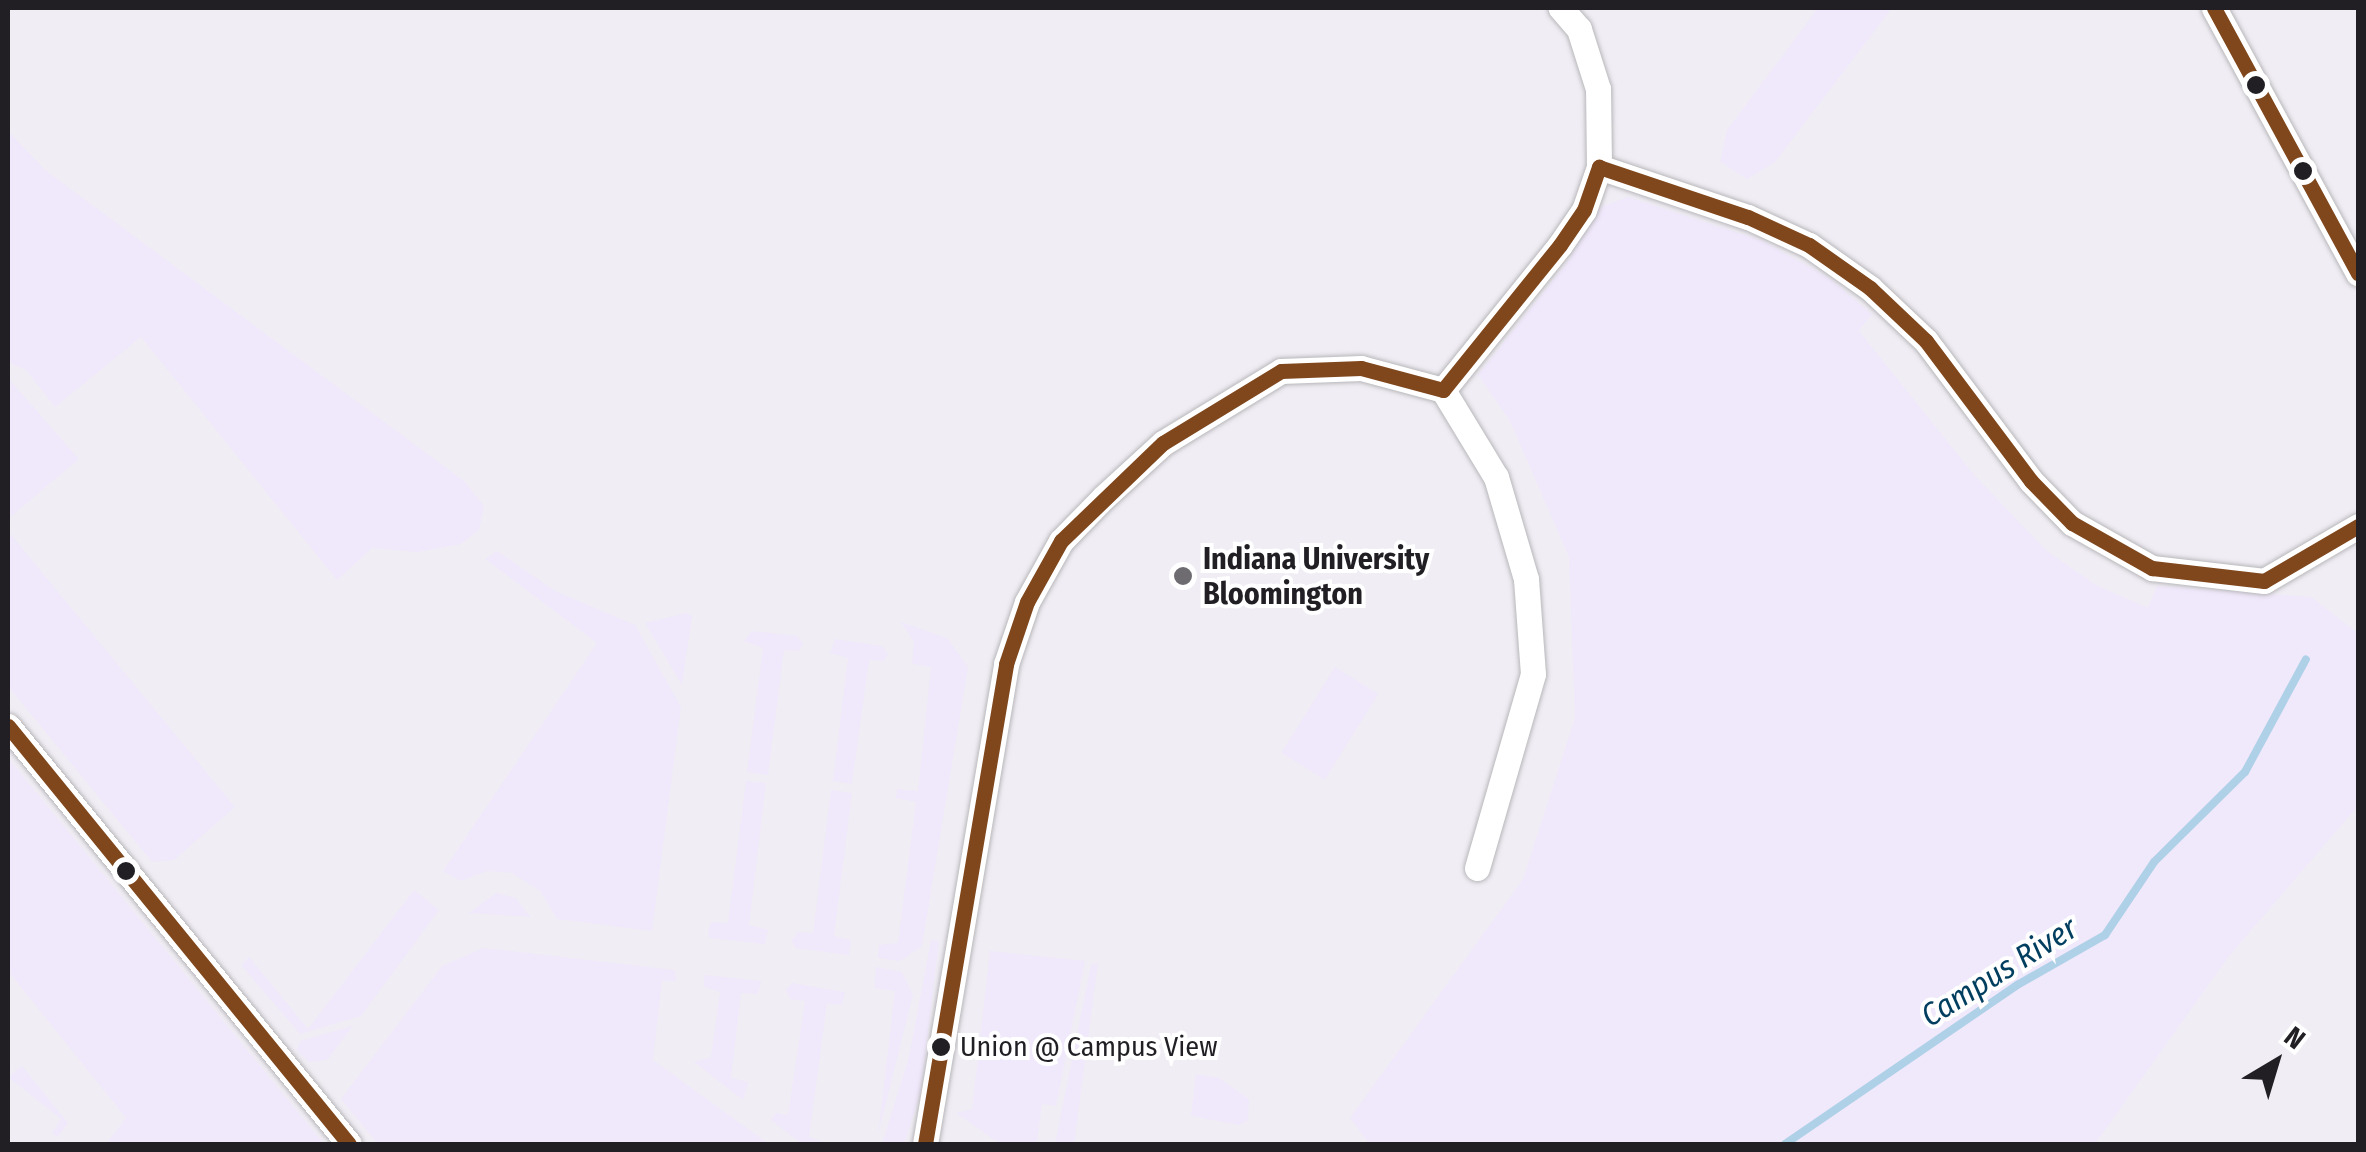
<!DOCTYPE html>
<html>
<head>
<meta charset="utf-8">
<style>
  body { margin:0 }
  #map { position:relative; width:2366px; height:1152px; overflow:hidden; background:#fcfcfc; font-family:"Fira Sans Condensed",sans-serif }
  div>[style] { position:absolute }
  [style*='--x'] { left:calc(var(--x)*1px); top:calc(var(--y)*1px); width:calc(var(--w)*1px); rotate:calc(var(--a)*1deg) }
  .built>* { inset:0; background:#f0edf4; transform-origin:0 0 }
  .green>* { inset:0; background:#f0e8fb; transform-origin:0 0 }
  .stream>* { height:8px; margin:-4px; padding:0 4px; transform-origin:4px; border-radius:4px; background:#afd1e8 }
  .roads { filter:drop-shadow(0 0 2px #b8b7ba) drop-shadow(0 0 2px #b8b7ba) }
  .street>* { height:25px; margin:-12.5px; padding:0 12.5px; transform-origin:12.5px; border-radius:12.5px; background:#fff }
  .bus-1>* { height:15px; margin:-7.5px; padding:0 7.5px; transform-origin:7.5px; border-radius:7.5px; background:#80471c }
  .dots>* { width:28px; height:28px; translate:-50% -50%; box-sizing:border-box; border:5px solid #fff; border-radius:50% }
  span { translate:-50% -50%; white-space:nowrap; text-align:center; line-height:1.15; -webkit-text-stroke:8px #fff; paint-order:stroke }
  .bus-label { font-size:28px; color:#211f24 }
  .left { translate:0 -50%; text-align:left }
  .poi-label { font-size:30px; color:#211f24; font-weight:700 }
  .water-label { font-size:32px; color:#003e5f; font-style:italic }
  .frame { position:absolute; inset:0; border:10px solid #211f24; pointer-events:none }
  .north { position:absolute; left:2226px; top:1012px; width:100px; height:100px; -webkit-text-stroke:8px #fff; paint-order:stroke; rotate:38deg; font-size:28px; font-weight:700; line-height:40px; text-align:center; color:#211f24 }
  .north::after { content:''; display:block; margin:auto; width:35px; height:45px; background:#211f24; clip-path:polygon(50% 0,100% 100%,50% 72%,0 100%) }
</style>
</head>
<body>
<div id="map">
  <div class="built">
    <div style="left:8px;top:8px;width:2350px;height:1136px"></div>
  </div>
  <div class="green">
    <div style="clip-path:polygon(1818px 8px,1892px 8px,1775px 162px,1747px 179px,1720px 162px,1727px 130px)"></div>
    <div style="clip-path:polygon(8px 131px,45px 170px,464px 481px,484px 506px,479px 530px,461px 544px,418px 552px,372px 548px,337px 580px,141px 337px,55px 407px,26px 370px,8px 362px)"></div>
    <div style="clip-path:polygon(1628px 197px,1763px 241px,1829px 278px,1872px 314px,1859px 331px,1975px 476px,2047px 551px,2096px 585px,2148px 608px,2157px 586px,2311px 597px,2358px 633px,2358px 806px,2229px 956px,2095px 1144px,1369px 1144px,1350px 1118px,1523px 879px,1575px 718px,1569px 557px,1510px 421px,1478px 375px,1569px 260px,1598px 208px)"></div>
    <div style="clip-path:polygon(8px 378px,79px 459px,8px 519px)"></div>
    <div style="clip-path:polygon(8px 531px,235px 807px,174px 860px,152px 862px,8px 686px)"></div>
    <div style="clip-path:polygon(497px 551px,555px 591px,635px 625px,681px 707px,652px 931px,557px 919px,540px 891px,512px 873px,487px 871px,461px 881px,443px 871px,597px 643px,485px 559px)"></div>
    <div style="clip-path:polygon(686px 613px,692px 616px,682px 685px,645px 623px)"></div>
    <div style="clip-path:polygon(901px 622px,947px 638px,968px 667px,922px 946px,900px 961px,878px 958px,879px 945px,898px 943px,916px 802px,896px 798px,897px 789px,918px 791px,931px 667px,912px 664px,914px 642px)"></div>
    <div style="clip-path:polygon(752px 631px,797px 636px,803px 644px,799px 651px,784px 650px,768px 775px,747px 772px,763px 648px,744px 641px)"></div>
    <div style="clip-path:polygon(835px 639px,882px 646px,888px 654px,884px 661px,869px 660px,852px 784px,833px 781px,848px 658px,830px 653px)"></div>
    <div style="left:1335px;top:667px;width:51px;height:101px;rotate:32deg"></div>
    <div style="clip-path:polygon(8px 758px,324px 1144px,106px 1144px,126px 1118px,8px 971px)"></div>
    <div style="clip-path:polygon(746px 781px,766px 783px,749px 925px,768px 930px,765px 944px,709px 938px,708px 932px,711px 922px,728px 923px)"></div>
    <div style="clip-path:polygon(831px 790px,852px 793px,834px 936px,851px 940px,849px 955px,795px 948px,792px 941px,797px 932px,813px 933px)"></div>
    <div style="clip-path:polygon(414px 890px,439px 910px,361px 1016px,300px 1034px,241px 965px,249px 957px,308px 1029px)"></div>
    <div style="clip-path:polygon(496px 893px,516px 898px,530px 917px,469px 913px)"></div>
    <div style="clip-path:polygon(931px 940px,939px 941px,921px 1091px,904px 1144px,882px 1144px,909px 1057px)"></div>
    <div style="clip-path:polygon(483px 948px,675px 970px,676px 981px,662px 981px,653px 1060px,769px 1144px,378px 1144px,341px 1099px,442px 966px)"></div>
    <div style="clip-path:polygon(990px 951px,1085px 961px,1056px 1106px,1042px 1104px,1037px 1142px,1049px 1144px,1000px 1144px,956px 1113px,972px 1109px)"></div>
    <div style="clip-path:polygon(1098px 963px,1074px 1144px,1055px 1144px,1091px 965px)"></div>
    <div style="clip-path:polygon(876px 967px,902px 972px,913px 995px,878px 1135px,895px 991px,874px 988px)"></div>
    <div style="clip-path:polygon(704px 975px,761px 981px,758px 994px,741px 993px,731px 1078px,749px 1082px,743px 1100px,694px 1062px,711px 1057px,720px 992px,704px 987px)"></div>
    <div style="clip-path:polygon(792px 983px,845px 992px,842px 1005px,827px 1004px,809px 1137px,829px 1144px,802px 1144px,771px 1120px,776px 1113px,788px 1115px,805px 1001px,790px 999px,786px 990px)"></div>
    <div style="clip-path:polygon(353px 1026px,327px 1060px,309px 1062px,297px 1050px,300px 1041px)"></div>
    <div style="clip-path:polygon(22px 1066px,68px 1123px,58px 1137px,52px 1133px,61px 1119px,8px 1077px)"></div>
    <div style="clip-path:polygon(1196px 1074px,1219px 1078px,1249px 1099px,1248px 1120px,1239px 1125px,1191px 1116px)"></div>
  </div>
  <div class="stream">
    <div style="--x:1785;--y:1144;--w:283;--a:-34.4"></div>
    <div style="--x:2019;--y:984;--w:99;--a:-29.7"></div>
    <div style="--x:2105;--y:935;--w:88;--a:-56.1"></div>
    <div style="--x:2154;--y:862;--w:128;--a:-44.7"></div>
    <div style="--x:2245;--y:772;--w:128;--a:-61.6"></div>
  </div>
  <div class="roads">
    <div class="street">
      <div style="--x:2214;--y:8;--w:302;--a:61.5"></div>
      <div style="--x:1599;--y:167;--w:157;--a:18.6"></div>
      <div style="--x:1748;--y:217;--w:67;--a:24.7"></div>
      <div style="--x:1809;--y:245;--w:75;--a:35.2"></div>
      <div style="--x:1870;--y:288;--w:77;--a:43.4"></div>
      <div style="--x:1926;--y:341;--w:175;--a:53.1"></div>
      <div style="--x:2031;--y:481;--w:59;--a:45.7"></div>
      <div style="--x:2072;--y:523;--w:92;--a:29.4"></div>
      <div style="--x:2152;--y:568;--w:113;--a:6.6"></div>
      <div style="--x:2264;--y:581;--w:109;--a:-30.3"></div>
      <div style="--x:1443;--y:390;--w:102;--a:58.7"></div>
      <div style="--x:1496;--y:477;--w:106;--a:73.6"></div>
      <div style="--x:1526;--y:579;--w:95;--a:85.8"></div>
      <div style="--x:1533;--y:674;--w:202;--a:106.1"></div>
      <div style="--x:8;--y:726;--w:539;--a:50.79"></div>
      <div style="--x:925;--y:1144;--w:487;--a:-80.4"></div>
      <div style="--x:1006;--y:664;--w:65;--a:-71.3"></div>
      <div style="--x:1027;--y:602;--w:70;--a:-60.9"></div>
      <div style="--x:1061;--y:541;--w:62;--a:-45.7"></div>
      <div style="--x:1104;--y:497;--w:80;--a:-42.5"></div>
      <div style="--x:1163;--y:443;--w:138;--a:-31.4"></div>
      <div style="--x:1281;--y:371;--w:80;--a:-2.1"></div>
      <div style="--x:1361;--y:368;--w:85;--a:15"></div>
      <div style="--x:1443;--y:390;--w:186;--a:-51.1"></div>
      <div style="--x:1560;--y:245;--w:42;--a:-55.6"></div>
      <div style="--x:1584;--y:210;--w:46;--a:-70.8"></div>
      <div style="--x:1599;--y:167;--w:78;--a:-90.7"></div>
      <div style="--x:1598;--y:89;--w:63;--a:-107.6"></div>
      <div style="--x:1579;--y:29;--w:28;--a:-131"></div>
    </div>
  </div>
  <div class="bus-1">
    <div style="--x:2214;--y:8;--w:302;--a:61.5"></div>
    <div style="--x:8;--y:726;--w:539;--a:50.79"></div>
    <div style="--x:925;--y:1144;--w:487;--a:-80.4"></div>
    <div style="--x:1006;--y:664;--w:65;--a:-71.3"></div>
    <div style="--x:1027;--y:602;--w:70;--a:-60.9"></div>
    <div style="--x:1061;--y:541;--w:141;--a:-43.9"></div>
    <div style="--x:1163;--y:443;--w:138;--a:-31.4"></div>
    <div style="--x:1281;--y:371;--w:80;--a:-2.1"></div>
    <div style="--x:1361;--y:368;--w:85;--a:15"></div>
    <div style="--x:1443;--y:390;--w:186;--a:-51.1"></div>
    <div style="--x:1560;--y:245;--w:42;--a:-55.6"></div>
    <div style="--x:1584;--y:210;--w:46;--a:-70.8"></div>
    <div style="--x:1599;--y:167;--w:157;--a:18.6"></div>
    <div style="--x:1748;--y:217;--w:67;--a:24.7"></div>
    <div style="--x:1809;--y:245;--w:75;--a:35.2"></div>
    <div style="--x:1870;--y:288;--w:77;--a:43.4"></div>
    <div style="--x:1926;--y:341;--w:175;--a:53.1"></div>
    <div style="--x:2031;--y:481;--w:59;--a:45.7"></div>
    <div style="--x:2072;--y:523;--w:92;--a:29.4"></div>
    <div style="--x:2152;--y:568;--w:113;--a:6.6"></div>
    <div style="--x:2264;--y:581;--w:109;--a:-30.3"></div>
  </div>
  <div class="dots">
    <div style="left:2256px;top:85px;background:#211f24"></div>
    <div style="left:2303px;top:171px;background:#211f24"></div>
    <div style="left:1183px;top:576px;background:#6e6c70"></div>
    <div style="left:126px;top:871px;background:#211f24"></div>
    <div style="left:941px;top:1047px;background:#211f24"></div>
  </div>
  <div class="bus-label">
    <span class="left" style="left:960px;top:1047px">Union @ Campus View</span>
  </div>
  <div class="poi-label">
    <span class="left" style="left:1203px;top:576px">Indiana University<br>Bloomington</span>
  </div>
  <div class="water-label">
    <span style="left:1999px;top:972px;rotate:-32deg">Campus River</span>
  </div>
  <div class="frame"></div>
  <div class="north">N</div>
</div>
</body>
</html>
